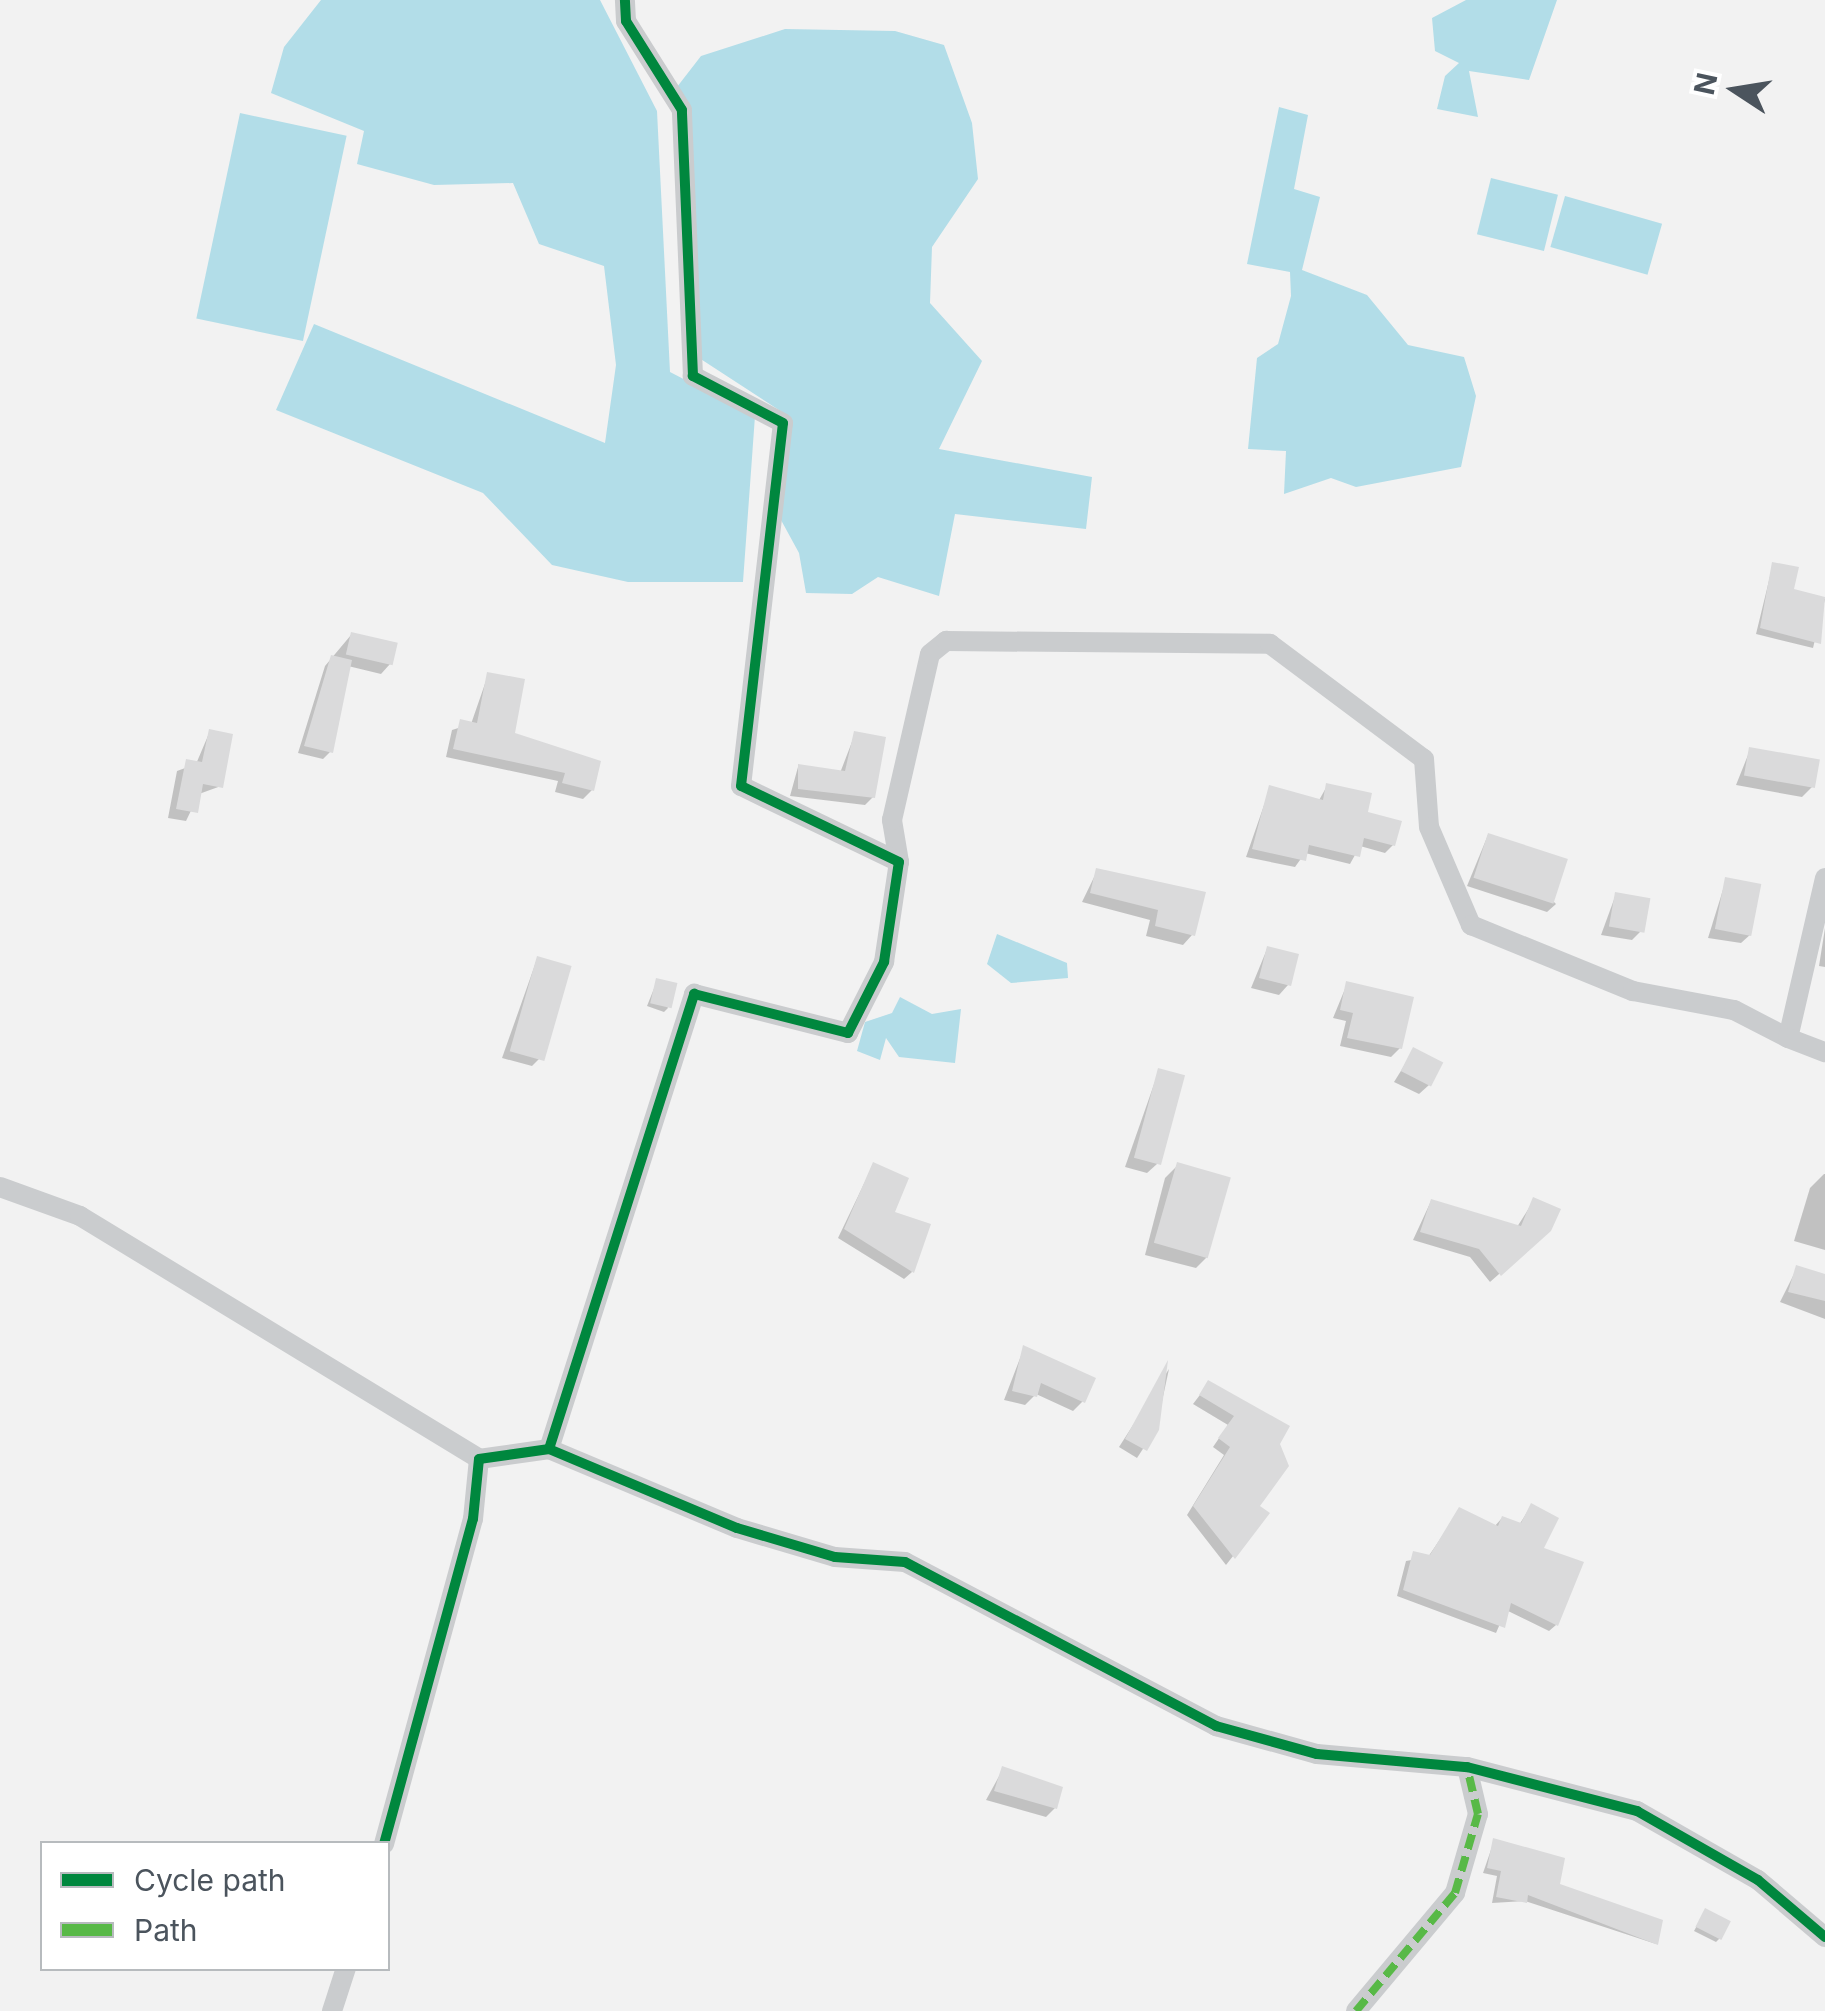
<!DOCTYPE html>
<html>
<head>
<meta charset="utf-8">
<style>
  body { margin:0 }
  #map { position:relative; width:1825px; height:2011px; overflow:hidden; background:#f2f2f2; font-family:Inter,sans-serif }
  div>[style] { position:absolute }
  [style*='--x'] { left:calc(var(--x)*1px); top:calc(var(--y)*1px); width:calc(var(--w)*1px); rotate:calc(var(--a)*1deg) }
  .water>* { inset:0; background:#b2dde8; transform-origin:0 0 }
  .shadow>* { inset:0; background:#0003 }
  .building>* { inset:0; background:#dadadb; transform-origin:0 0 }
  .minor>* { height:20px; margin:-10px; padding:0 10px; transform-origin:10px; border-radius:10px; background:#caccce }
  .quiet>* { height:8px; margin-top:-4px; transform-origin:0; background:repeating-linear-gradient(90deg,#58b947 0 15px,transparent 0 23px) }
  .cycleway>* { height:10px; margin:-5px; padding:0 5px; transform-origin:5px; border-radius:5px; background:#00873e }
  span { translate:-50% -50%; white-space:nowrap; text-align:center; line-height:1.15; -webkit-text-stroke:10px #fff; paint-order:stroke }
  .legend { position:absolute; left:40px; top:1841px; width:350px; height:130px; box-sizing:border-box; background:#fff; border:2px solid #b7bbbe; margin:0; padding:12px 18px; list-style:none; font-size:30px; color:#4b545d }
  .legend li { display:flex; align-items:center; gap:20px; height:50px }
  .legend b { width:50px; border:2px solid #b7bbbe }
  .north { position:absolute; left:1685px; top:40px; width:100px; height:100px; -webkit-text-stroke:8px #fff; paint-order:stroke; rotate:282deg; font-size:28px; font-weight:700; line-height:40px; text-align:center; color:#4b545d }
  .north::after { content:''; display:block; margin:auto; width:35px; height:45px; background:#4b545d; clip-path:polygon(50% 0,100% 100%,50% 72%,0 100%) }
</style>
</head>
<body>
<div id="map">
  <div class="water">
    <div style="clip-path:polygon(321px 0,600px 0,657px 111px,670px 372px,755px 416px,743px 582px,628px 582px,552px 565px,483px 493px,276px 410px,314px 324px,605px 443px,616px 365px,604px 266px,539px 244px,513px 183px,434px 185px,357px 164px,364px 131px,271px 93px,284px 47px)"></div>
    <div style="clip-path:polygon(1466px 0,1557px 0,1529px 80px,1469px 71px,1478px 117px,1437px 109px,1445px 76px,1459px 63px,1435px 51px,1432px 18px)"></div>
    <div style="clip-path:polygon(785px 29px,895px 31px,944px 45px,972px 123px,978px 179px,932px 247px,930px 303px,982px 361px,939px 449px,1092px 477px,1086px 529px,955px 514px,939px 596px,878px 577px,852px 594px,806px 593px,799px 553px,775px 509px,782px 412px,693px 354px,677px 87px,701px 56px)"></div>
    <div style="clip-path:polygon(1279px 107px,1308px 115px,1294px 189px,1320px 197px,1302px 270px,1367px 295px,1408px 345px,1464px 357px,1476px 396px,1461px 467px,1356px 487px,1331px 478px,1284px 494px,1286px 451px,1248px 449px,1257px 358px,1278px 344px,1291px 296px,1290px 272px,1247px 264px)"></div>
    <div style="left:240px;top:113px;width:109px;height:210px;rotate:12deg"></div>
    <div style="left:1491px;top:178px;width:69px;height:58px;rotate:14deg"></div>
    <div style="left:1565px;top:196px;width:101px;height:53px;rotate:16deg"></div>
    <div style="clip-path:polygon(997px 934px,1067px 963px,1068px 978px,1011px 983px,987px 964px)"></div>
    <div style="clip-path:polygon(900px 997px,932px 1014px,961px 1009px,955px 1063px,899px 1057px,886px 1038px,880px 1060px,857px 1051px,865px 1022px,892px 1013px)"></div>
  </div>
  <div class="shadow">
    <div style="clip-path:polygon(1773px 564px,1791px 591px,1825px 599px,1813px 648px,1756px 634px)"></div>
    <div style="clip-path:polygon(351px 635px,390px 664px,381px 674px,348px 666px,330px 752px,323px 759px,298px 753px,325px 666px)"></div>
    <div style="clip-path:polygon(488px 675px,512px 735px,592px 790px,583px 799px,555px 792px,558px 781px,446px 757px,452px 730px,471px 724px)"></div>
    <div style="clip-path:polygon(210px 731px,221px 786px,199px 794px,186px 821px,168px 818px,177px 771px,196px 764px)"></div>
    <div style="clip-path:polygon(855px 734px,873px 797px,865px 805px,790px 796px,798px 767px,840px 773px)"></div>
    <div style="clip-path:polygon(1750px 750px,1812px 787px,1802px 797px,1736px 785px)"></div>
    <div style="clip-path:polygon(1327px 786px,1393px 845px,1385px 853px,1360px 846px,1350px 864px,1305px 853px,1295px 867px,1246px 857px,1270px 788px,1318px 802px)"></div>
    <div style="clip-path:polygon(1488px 835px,1556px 904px,1547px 912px,1467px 886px)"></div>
    <div style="clip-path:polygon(1097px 871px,1203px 894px,1192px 935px,1183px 945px,1146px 936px,1150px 920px,1082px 902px)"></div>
    <div style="clip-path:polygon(1726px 880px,1751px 934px,1741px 943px,1708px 938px)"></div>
    <div style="clip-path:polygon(1616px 894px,1641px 931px,1632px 940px,1601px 935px)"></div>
    <div style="clip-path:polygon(1825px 928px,1825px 967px,1819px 966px)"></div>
    <div style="clip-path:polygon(1267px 949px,1288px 985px,1279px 995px,1251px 988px)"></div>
    <div style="clip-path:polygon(537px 959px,539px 1059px,532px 1066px,502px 1058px)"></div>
    <div style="clip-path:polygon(657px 981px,668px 1008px,664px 1012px,647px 1006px)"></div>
    <div style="clip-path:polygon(1347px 984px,1400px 1048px,1391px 1057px,1340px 1046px,1346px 1021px,1333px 1018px)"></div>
    <div style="clip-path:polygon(1414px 1050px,1429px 1085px,1419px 1094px,1394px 1082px)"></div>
    <div style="clip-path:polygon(1159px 1070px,1157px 1164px,1147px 1173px,1125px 1167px)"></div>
    <div style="clip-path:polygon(873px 1165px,912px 1272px,904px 1279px,838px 1238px)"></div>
    <div style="clip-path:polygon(1178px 1165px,1208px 1256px,1196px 1268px,1145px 1255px,1165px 1178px)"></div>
    <div style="clip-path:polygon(1824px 1174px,1825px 1174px,1825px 1250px,1794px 1241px,1810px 1188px)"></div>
    <div style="clip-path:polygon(1534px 1200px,1549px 1230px,1490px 1282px,1470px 1257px,1413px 1240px,1431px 1201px,1517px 1227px)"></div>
    <div style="clip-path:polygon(1797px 1268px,1825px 1277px,1825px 1319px,1780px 1302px)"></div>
    <div style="clip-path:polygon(1024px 1348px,1083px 1401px,1073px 1411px,1036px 1394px,1025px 1405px,1004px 1400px)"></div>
    <div style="clip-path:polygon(1169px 1369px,1156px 1429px,1137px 1458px,1119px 1447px)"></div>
    <div style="clip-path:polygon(1209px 1383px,1278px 1444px,1256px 1506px,1266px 1514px,1226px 1565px,1187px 1515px,1224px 1455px,1213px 1447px,1228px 1425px,1193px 1404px)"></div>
    <div style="clip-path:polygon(1531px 1506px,1556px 1625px,1549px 1631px,1506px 1610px,1496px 1633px,1397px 1596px,1406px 1561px,1428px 1557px,1460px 1510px,1494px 1527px,1502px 1518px,1519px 1525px)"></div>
    <div style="clip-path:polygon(1003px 1769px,1055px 1808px,1046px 1817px,986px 1800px)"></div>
    <div style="clip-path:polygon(1494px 1841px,1557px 1886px,1656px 1944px,1525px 1901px,1492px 1903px,1497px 1876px,1483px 1873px)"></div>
    <div style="clip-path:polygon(1705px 1911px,1720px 1938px,1716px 1942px,1694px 1931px)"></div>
  </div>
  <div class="building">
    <div style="clip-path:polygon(1772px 562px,1799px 567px,1794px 589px,1825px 597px,1821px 644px,1760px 628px)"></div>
    <div style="left:351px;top:632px;width:48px;height:23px;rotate:13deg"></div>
    <div style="clip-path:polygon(331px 655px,352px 660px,333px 753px,304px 746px)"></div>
    <div style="clip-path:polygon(487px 672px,525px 679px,515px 733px,601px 761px,594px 791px,562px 783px,565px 773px,453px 749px,460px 719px,477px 723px)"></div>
    <div style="clip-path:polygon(209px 729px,233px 734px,223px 788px,203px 784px,198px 813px,176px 809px,186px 759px,202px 762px)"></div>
    <div style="clip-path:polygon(854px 731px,886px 737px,875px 798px,798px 789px,798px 764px,845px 771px)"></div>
    <div style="left:1749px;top:747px;width:72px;height:29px;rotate:10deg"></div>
    <div style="clip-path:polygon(1326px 783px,1372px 793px,1368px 812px,1402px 821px,1395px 846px,1364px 838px,1360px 857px,1309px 845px,1306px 861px,1252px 849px,1269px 785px,1323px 800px)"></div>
    <div style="left:1488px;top:833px;width:84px;height:47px;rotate:18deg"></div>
    <div style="clip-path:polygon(1096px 868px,1206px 892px,1195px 936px,1155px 926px,1158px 910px,1090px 893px)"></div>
    <div style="left:1725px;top:877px;width:37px;height:53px;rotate:11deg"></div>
    <div style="left:1615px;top:892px;width:36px;height:35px;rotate:10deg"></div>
    <div style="left:1267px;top:946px;width:33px;height:33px;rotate:14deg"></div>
    <div style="left:537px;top:956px;width:36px;height:99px;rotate:16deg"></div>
    <div style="left:656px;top:978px;width:22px;height:26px;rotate:13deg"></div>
    <div style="clip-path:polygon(1346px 981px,1414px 997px,1402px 1049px,1347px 1038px,1353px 1013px,1340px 1010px)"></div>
    <div style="left:1413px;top:1047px;width:34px;height:27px;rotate:27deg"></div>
    <div style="left:1158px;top:1068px;width:28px;height:93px;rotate:15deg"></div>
    <div style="clip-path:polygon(873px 1162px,909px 1178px,895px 1212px,931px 1224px,914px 1273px,844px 1229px)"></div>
    <div style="left:1177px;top:1162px;width:56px;height:84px;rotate:16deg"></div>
    <div style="clip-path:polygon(1533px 1197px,1561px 1209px,1551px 1231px,1501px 1276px,1479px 1249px,1420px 1232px,1431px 1199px,1521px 1226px)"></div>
    <div style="clip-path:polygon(1796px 1265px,1825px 1274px,1825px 1301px,1788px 1292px)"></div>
    <div style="clip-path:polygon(1023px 1345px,1096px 1378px,1085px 1403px,1041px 1383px,1037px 1397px,1012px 1391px)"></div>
    <div style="clip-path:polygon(1168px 1360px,1159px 1430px,1147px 1451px,1125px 1439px)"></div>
    <div style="clip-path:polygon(1208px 1380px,1290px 1426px,1280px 1444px,1289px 1466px,1260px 1506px,1270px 1513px,1235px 1559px,1193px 1506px,1230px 1447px,1218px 1438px,1234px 1416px,1199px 1395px)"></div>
    <div style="clip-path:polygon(1531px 1503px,1559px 1518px,1544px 1548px,1584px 1562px,1558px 1626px,1511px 1603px,1505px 1628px,1403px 1590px,1413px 1551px,1430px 1555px,1459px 1507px,1498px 1526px,1502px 1516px,1521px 1523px)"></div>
    <div style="clip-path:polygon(1002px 1766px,1063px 1787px,1057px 1809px,994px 1791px)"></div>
    <div style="clip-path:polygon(1493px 1838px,1565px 1858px,1560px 1884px,1663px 1920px,1658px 1945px,1528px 1895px,1527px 1903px,1496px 1897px,1501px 1871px,1487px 1868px)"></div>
    <div style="left:1705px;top:1908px;width:29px;height:21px;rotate:27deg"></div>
  </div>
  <div class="minor">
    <div style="--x:899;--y:862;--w:43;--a:-99.5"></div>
    <div style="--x:892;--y:820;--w:170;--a:-77.1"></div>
    <div style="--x:930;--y:654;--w:21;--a:-39"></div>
    <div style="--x:946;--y:641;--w:324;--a:0.5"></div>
    <div style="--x:1270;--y:644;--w:192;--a:36.8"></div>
    <div style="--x:1424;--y:759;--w:68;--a:85.8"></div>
    <div style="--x:1429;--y:827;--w:107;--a:66.8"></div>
    <div style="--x:1471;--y:925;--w:175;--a:22.2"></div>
    <div style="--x:1633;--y:991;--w:103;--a:10.7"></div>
    <div style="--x:1734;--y:1010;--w:61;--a:27.4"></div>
    <div style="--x:1825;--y:878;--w:164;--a:103"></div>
    <div style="--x:1788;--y:1038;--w:40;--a:21"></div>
    <div style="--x:0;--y:1187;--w:85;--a:19.9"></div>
    <div style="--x:80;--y:1216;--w:467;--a:31.3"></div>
    <div style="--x:549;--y:1449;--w:204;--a:22.8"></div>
    <div style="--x:737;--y:1528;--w:102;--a:16.5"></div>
    <div style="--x:835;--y:1557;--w:70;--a:4.1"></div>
    <div style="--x:905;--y:1562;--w:352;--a:27.8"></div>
    <div style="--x:1216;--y:1726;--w:105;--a:15.5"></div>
    <div style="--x:1317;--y:1754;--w:151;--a:5"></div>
    <div style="--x:1467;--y:1767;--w:176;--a:14.5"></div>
    <div style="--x:1637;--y:1811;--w:139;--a:29.7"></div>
    <div style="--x:1758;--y:1880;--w:88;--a:40.4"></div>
    <div style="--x:384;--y:1844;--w:337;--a:-74.7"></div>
    <div style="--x:473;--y:1519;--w:60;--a:-84.3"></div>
    <div style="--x:479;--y:1459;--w:71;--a:-8.1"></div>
    <div style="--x:549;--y:1449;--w:478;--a:-72.3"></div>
    <div style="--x:694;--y:994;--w:159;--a:14.2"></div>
    <div style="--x:848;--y:1033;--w:80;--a:-63.1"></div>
    <div style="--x:884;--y:962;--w:101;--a:-81.5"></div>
    <div style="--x:899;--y:862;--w:175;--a:-154.3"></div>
    <div style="--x:741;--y:786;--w:365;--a:-83.4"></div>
    <div style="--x:783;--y:423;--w:102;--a:-152.4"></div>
    <div style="--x:693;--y:376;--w:266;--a:-92.4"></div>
    <div style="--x:682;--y:110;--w:105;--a:-122.2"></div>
    <div style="--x:626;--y:21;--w:21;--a:-93"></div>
    <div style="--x:332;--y:2011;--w:45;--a:-72"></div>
    <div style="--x:1356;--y:2011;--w:154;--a:-50"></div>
    <div style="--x:1455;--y:1893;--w:82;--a:-73.8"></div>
    <div style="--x:1478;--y:1814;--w:48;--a:-103.2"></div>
  </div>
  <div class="quiet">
    <div style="--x:1356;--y:2011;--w:154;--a:-50"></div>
    <div style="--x:1455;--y:1893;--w:82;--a:-73.8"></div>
    <div style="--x:1478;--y:1814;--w:48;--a:-103.2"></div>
  </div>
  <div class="cycleway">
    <div style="--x:549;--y:1449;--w:204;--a:22.8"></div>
    <div style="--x:737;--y:1528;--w:102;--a:16.5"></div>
    <div style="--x:835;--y:1557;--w:70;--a:4.1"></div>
    <div style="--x:905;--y:1562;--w:352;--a:27.8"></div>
    <div style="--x:1216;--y:1726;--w:105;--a:15.5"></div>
    <div style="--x:1317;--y:1754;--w:151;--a:5"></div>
    <div style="--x:1467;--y:1767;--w:176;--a:14.5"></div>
    <div style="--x:1637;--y:1811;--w:139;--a:29.7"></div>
    <div style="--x:1758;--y:1880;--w:88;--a:40.4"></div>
    <div style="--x:384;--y:1844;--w:337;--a:-74.7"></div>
    <div style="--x:473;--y:1519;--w:60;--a:-84.3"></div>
    <div style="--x:479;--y:1459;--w:71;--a:-8.1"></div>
    <div style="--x:549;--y:1449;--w:478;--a:-72.3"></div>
    <div style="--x:694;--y:994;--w:159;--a:14.2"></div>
    <div style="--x:848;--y:1033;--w:80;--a:-63.1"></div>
    <div style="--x:884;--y:962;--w:101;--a:-81.5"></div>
    <div style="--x:899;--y:862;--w:175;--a:-154.3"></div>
    <div style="--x:741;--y:786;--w:365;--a:-83.4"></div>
    <div style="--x:783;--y:423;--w:102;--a:-152.4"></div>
    <div style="--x:693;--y:376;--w:266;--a:-92.4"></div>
    <div style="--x:682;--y:110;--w:105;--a:-122.2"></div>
    <div style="--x:626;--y:21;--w:21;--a:-93"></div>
  </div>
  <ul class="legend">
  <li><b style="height:12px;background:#00873e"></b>Cycle path</li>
  <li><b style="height:12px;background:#58b947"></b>Path</li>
  </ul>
  <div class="north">N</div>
</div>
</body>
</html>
